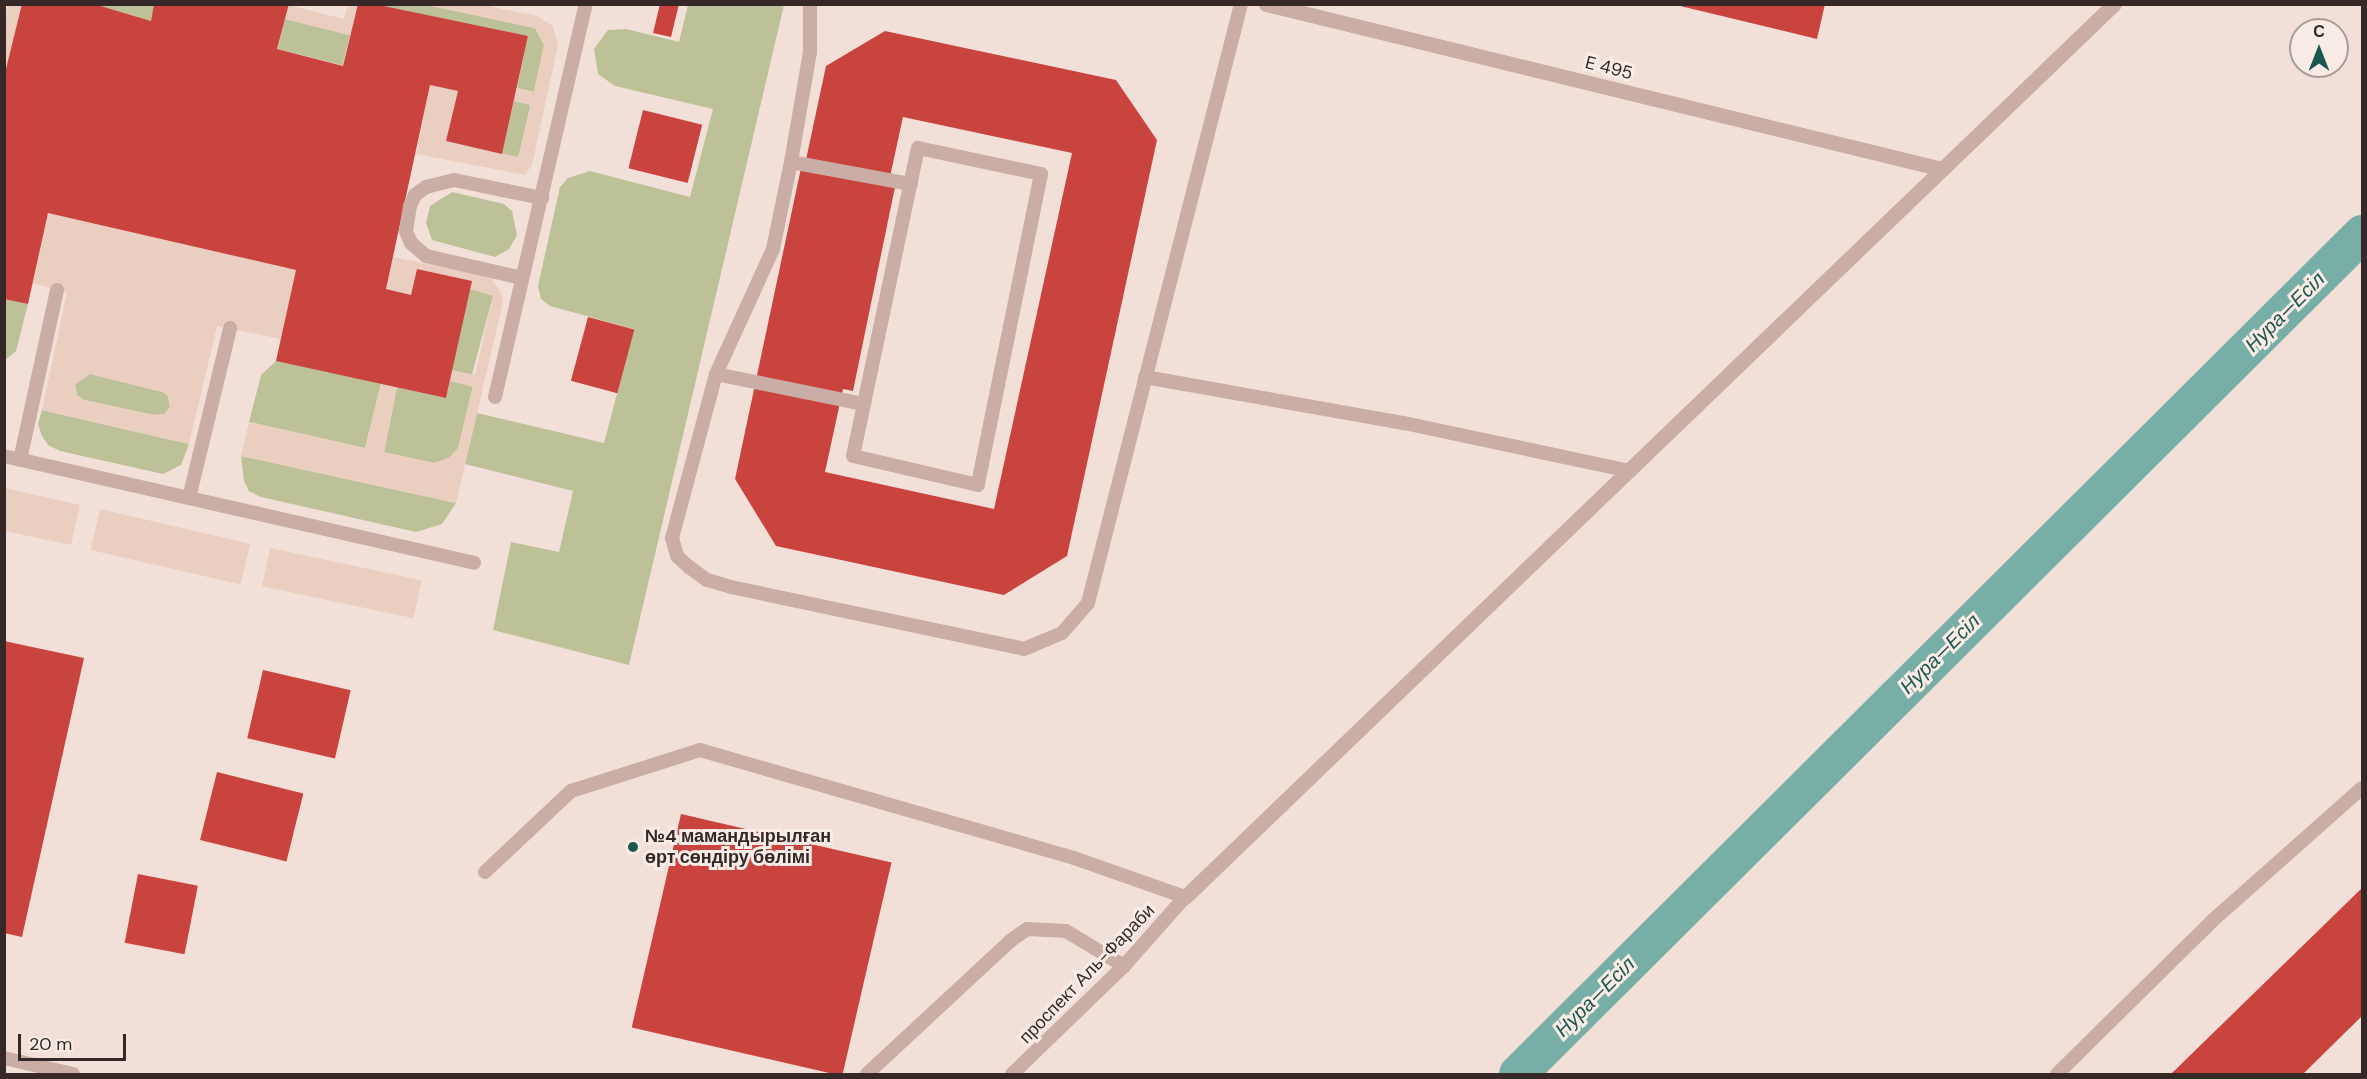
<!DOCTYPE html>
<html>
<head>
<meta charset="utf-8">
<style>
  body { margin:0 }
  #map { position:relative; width:2367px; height:1079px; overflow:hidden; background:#f2e0d8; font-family:"DM Sans",sans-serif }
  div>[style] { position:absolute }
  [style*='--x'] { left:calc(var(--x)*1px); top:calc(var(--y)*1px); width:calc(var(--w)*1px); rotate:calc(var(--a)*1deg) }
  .green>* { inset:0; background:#bcc198; transform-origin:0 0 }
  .plaza>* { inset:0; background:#eacebf; transform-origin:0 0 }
  .canal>* { height:38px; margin:-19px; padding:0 19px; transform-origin:19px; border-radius:19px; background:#77afa6 }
  .building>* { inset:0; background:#c9443f; transform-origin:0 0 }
  .lane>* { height:14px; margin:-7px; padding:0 7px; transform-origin:7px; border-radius:7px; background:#caada4 }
  .street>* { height:15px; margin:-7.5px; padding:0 7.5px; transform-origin:7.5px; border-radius:7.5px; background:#caada4 }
  .dots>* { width:16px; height:16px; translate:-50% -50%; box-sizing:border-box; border:3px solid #f9ebe5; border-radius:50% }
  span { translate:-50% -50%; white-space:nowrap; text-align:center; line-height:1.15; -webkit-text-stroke:6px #f9ebe5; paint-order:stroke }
  .street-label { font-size:18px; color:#352826 }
  .poi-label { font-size:18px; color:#352826; font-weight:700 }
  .left { translate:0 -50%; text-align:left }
  .water-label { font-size:20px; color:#1b574e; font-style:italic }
  .frame { position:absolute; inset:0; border:6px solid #352826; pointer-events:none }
  .north { position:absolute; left:2289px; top:18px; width:60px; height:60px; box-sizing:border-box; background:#f9ebe5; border:2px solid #ab9d99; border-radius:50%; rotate:0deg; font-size:16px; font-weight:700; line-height:24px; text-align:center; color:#352826 }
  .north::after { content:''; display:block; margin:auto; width:21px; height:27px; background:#1b574e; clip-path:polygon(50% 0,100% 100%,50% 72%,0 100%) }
  .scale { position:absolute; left:18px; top:1034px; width:108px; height:27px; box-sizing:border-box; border:3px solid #352826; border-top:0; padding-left:8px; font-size:18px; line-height:21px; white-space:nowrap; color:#352826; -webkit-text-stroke:4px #f9ebe5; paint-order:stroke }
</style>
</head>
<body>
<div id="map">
  <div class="green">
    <div style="clip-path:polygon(94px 4px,154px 5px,151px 21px)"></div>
    <div style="clip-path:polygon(374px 5px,427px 5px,535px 28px,544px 45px,534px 92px,517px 88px,528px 36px)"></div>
    <div style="clip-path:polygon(688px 5px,784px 5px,629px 665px,493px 630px,511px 542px,559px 552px,573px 491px,465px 464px,477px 413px,604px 443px,634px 329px,550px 306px,541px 299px,538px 286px,560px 187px,568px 178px,590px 171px,690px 197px,713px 109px,615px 86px,598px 74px,594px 49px,608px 30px,626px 29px,679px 42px)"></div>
    <div style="left:285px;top:19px;width:67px;height:31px;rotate:14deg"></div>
    <div style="left:514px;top:101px;width:17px;height:54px;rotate:13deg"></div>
    <div style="clip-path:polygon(452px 192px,504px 204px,512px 211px,517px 235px,509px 249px,495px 257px,432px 240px,426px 223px,430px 206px)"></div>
    <div style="left:470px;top:289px;width:24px;height:83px;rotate:15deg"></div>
    <div style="clip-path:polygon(5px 299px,28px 304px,16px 351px,5px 360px)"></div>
    <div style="clip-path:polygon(276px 361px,381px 383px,365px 448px,249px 422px,261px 375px)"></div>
    <div style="clip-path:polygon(90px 374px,163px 392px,168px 396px,170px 407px,164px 414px,154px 415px,84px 400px,77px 395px,75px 384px)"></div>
    <div style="clip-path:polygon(450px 381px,473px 386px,458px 448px,449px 458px,434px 463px,384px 452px,397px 387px,446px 398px)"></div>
    <div style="clip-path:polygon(42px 410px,119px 428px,189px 444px,181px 465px,163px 474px,60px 451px,48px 445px,42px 436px,38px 424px)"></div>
    <div style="clip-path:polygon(241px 456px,456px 503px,442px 524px,416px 532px,261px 497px,249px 491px,244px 481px)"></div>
  </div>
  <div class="plaza">
    <div style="clip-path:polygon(8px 5px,22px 5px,5px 77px,4px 19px)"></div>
    <div style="clip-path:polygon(289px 5px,344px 19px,348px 5px,358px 5px,350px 35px,285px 19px)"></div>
    <div style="clip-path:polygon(427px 5px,484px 5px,537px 16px,553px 26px,558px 45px,532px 165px,525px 175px,416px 154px,430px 85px,458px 91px,446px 141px,518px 157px,531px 105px,514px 101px,517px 88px,534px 92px,544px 45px,535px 28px)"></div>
    <div style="clip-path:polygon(evenodd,48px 213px,296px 270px,281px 339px,217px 326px,189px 444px,42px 410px,67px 293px,33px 283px,48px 213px,90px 374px,163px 392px,168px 396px,170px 407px,164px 414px,154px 415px,84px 400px,77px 395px,75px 384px,90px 374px)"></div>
    <div style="clip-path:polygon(393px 257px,490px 277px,501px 293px,503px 302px,456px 503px,241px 456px,249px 422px,365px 448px,381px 383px,397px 387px,384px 452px,434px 463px,449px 458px,458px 448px,473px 387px,450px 381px,452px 370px,475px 375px,493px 296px,470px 289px,471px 281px,417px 269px,411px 295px,386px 289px)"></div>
    <div style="clip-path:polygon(5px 488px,80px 505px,71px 545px,5px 531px)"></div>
    <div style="left:100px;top:509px;width:154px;height:42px;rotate:13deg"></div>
    <div style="left:270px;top:548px;width:155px;height:39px;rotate:12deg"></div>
  </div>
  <div class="canal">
    <div style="--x:1518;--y:1074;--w:1191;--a:-44.86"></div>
  </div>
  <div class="building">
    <div style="clip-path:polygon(22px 4px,94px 4px,151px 21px,154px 4px,289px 4px,277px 49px,343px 66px,358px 4px,374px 4px,528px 36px,502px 154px,446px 141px,458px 91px,430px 85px,386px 289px,411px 295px,417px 269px,472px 281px,446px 398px,276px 361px,296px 270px,48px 213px,28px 304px,4px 299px,4px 77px)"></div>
    <div style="clip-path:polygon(660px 4px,679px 4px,671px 37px,653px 33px)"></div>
    <div style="clip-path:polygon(1672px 4px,1825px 4px,1817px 39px)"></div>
    <div style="clip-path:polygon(evenodd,885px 31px,1116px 80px,1157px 140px,1067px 556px,1004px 595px,776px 546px,735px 479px,801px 168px,804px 169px,826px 66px,885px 31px,903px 117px,1072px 153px,994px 509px,825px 472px,843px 389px,853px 391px,895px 187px,888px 186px,903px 117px)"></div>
    <div style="left:643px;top:110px;width:61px;height:60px;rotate:14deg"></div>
    <div style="left:588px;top:317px;width:48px;height:66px;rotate:15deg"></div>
    <div style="clip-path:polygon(4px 641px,84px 658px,22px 937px,4px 933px)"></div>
    <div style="left:263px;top:670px;width:90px;height:70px;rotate:13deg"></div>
    <div style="left:217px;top:772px;width:89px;height:70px;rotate:14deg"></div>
    <div style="left:681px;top:814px;width:216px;height:219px;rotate:13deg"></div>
    <div style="left:138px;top:874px;width:61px;height:70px;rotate:11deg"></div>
    <div style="clip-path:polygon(2362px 888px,2362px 1016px,2303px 1074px,2171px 1074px)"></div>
  </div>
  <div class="lane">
    <div style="--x:810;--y:4;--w:48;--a:90"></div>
    <div style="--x:810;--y:52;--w:112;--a:99.8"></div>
    <div style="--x:791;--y:162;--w:122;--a:10.4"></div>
    <div style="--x:918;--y:148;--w:126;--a:11.9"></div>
    <div style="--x:1041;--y:174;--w:317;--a:101.5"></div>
    <div style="--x:978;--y:485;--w:128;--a:-166.9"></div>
    <div style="--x:853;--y:456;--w:315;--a:-78.1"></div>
    <div style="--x:791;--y:162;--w:89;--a:101.7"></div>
    <div style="--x:773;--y:249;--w:137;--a:114.5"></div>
    <div style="--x:716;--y:374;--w:151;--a:11.5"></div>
    <div style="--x:522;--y:278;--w:98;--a:-167.1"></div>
    <div style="--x:426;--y:256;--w:20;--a:-139"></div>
    <div style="--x:411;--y:243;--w:13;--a:-113"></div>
    <div style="--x:406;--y:231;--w:25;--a:-81"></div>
    <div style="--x:410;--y:206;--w:12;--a:-66"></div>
    <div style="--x:415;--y:195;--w:14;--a:-36"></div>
    <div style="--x:426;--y:187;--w:29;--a:-14"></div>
    <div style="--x:454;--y:180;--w:90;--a:11.6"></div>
    <div style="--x:716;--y:374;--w:170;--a:105"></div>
    <div style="--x:672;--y:538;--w:19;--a:74"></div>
    <div style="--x:677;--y:556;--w:16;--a:43"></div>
    <div style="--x:689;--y:567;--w:22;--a:36"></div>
    <div style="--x:707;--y:580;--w:25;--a:16"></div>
    <div style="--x:731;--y:587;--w:299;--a:11.9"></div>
    <div style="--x:1024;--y:649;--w:41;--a:-22.8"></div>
    <div style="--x:1062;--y:633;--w:40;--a:-49"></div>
    <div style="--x:1088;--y:603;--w:618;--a:-75.67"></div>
    <div style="--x:1145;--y:377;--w:263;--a:10.1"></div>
    <div style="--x:1404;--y:423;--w:231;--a:12"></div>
    <div style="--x:495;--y:397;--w:403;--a:-77"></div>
    <div style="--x:4;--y:456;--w:482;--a:12.8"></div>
    <div style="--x:20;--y:460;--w:174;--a:-77.7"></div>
    <div style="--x:189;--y:498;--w:175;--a:-76.4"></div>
    <div style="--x:485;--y:872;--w:118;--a:-43.3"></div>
    <div style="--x:571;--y:791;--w:135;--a:-17.6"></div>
    <div style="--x:700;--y:750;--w:389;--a:16.1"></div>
    <div style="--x:1074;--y:858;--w:118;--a:19.4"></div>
    <div style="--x:1185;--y:897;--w:92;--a:131.5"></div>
    <div style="--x:1124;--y:966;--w:156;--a:136"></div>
    <div style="--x:4;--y:1058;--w:71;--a:13.1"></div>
    <div style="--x:867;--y:1074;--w:195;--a:-42.9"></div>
    <div style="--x:1010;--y:941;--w:21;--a:-35"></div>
    <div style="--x:1027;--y:929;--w:39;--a:3"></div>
    <div style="--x:1066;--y:931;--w:68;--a:31.1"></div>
    <div style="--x:2057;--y:1074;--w:218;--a:-44.6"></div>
    <div style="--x:2212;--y:921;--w:200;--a:-41.6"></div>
  </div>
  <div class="street">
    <div style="--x:1266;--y:4;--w:696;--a:13.72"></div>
    <div style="--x:1185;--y:897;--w:1289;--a:-43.87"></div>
  </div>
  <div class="dots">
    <div style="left:633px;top:847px;background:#1b574e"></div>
  </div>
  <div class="street-label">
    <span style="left:1609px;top:68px;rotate:14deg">E 495</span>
    <span style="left:1087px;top:974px;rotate:-46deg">проспект Аль-Фараби</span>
  </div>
  <div class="poi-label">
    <span class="left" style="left:645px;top:847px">№4 мамандырылған<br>өрт сөндіру бөлімі</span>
  </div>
  <div class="water-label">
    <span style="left:2285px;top:312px;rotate:-45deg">Нура—Есіл</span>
    <span style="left:1940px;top:654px;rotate:-45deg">Нура—Есіл</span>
    <span style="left:1595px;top:997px;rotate:-45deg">Нура—Есіл</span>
  </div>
  <div class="frame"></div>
  <div class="north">С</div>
  <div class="scale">20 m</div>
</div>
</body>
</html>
